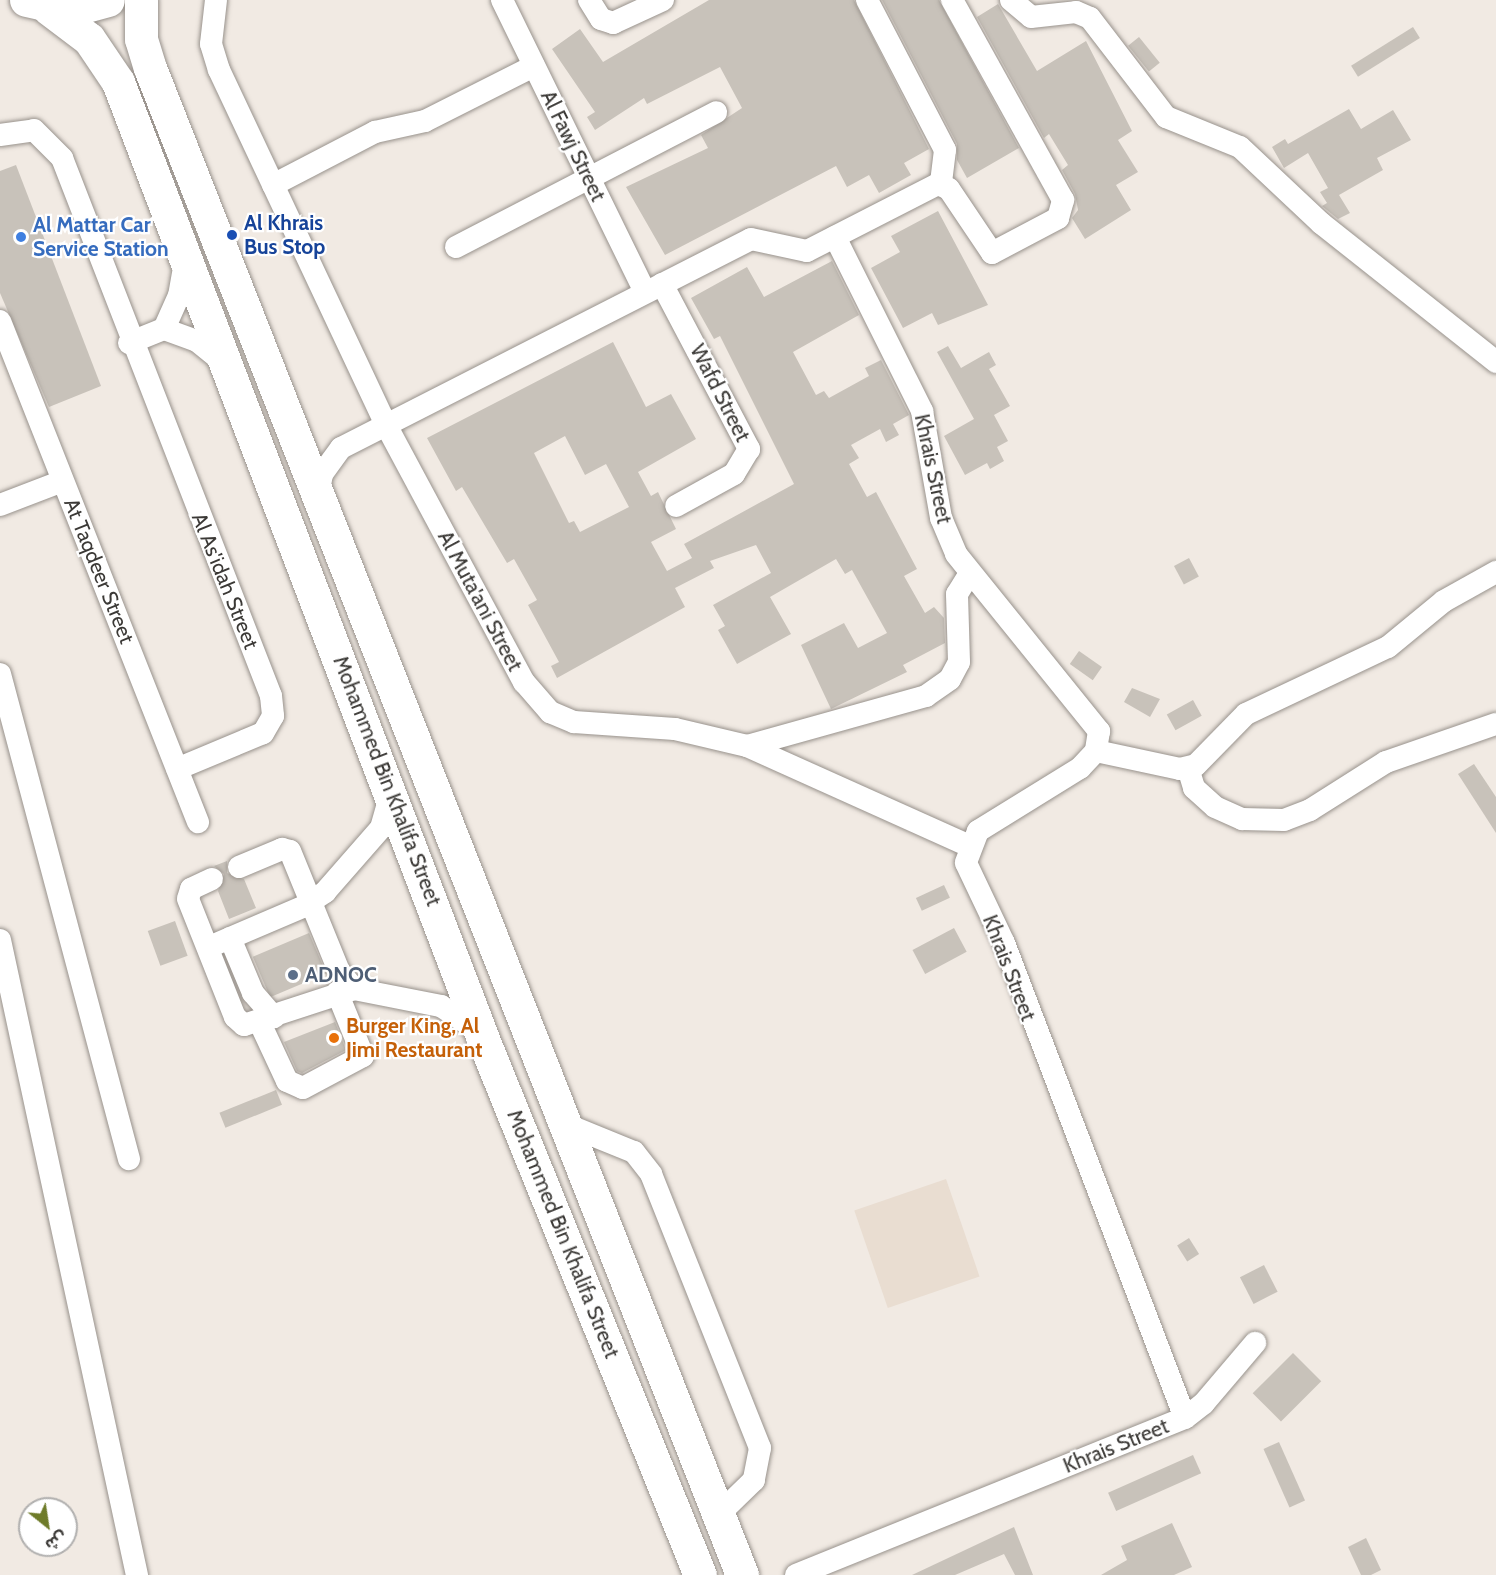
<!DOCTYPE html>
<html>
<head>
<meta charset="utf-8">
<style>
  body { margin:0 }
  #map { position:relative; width:1496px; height:1575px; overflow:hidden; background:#f1eae3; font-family:Cabin,"Noto Sans Arabic",sans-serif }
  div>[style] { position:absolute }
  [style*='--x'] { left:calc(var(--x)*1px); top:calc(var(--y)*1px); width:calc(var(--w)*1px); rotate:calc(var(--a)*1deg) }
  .built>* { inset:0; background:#e9ddd1; transform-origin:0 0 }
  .building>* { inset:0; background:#c8c2ba; transform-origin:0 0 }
  .roads { filter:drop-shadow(0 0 2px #98928c) drop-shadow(0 0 2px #98928c) }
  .minor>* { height:22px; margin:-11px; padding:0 11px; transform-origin:11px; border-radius:11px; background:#fff }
  .highway>* { height:33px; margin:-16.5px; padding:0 16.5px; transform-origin:16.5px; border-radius:16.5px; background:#fff }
  .dots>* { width:16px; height:16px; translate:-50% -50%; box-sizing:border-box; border:3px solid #fff; border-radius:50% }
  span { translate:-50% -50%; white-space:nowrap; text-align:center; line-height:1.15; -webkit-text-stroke:4.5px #fff; paint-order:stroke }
  .street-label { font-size:21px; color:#3b3936 }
  .transit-label { font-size:21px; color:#164399; font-weight:700 }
  .left { translate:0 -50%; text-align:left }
  .shop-label { font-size:21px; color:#366cbe; font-weight:700 }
  .service-label { font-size:21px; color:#4e5e75; font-weight:700 }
  .food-label { font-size:21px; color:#c56008; font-weight:700 }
  .north { position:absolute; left:18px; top:1497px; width:60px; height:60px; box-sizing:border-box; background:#fff; border:2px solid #b1b0af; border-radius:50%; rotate:150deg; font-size:16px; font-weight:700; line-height:24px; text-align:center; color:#3b3936 }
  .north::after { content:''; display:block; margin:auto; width:21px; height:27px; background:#6e7b29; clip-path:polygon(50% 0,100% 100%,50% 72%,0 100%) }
</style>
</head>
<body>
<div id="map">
  <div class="built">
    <div style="left:946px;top:1179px;width:103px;height:97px;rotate:71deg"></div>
  </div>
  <div class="building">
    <div style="clip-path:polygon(709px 0,854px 0,929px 149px,904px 163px,911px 175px,879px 193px,869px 175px,847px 187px,836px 166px,665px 255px,626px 187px,708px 148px,701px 135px,742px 108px,720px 67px,647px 104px,644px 98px,595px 130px,587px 117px,595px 112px,552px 49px,580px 29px,603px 62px)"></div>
    <div style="clip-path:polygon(882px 0,939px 0,1019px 148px,967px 178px,957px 160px,957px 144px)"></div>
    <div style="clip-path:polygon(998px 4px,1037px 71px,1086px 41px,1132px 131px,1118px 140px,1138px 172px,1116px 185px,1131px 210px,1085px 239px,1072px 218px,1078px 210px,1075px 194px,1062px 170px,1068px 165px,1049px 134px,1044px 138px,977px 17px)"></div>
    <div style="left:1413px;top:27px;width:13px;height:73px;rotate:58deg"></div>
    <div style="left:1139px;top:37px;width:33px;height:14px;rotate:51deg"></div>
    <div style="clip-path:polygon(1349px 109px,1361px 129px,1393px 110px,1411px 140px,1377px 158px,1383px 170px,1339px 195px,1350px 213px,1338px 219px,1322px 206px,1327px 203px,1320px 192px,1328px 188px,1308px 153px,1284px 168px,1272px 147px,1285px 139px,1288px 144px)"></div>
    <div style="clip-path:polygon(16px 165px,101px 386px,49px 407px,0 293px,0 171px)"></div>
    <div style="clip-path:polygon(938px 211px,988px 305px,938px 325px,932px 313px,903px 328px,871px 268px,900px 252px,891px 236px)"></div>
    <div style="clip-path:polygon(evenodd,832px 261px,859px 315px,793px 352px,816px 395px,824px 391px,829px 398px,869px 376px,865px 368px,881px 360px,909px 415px,893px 424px,899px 435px,886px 442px,880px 429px,851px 445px,859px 458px,849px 464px,867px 497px,876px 492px,917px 569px,904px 576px,925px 613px,934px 607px,944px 618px,945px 643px,903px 665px,907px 672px,831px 709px,801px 645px,844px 623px,858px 648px,887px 633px,852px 570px,845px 574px,836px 559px,770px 597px,791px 634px,737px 664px,718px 630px,725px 626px,713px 605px,771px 573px,756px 545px,710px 561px,714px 568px,675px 588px,685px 607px,557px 678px,551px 666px,559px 662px,528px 605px,537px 600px,514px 559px,507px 563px,462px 487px,456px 491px,427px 438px,613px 342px,646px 407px,671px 394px,696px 439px,638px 472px,651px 496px,658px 492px,676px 529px,651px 542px,667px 571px,692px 558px,684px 544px,794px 484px,720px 336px,714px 339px,691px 298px,747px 267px,764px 297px,832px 261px,565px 436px,585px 475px,606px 464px,629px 507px,580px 532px,574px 521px,569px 523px,534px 453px,565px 436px)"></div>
    <div style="clip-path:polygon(948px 346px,961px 368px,989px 352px,996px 365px,989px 369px,1010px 406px,994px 415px,1008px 441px,997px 447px,1004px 461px,990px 469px,987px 463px,965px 475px,944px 436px,974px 419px,937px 352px)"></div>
    <div style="left:1189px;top:558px;width:21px;height:17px;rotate:62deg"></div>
    <div style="left:1079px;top:651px;width:28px;height:16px;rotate:35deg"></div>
    <div style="clip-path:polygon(1132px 688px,1160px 699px,1150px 717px,1124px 702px)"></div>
    <div style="left:1193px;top:700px;width:18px;height:30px;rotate:61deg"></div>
    <div style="clip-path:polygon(1474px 764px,1496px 797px,1496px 833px,1458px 774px)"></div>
    <div style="clip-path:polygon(227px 861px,227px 873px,244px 879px,256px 908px,229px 919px,218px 891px,224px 874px,214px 866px)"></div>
    <div style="left:944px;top:885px;width:14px;height:31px;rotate:65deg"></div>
    <div style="left:175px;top:921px;width:37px;height:29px;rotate:70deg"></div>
    <div style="left:954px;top:928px;width:27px;height:47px;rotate:62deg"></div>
    <div style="left:309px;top:933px;width:44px;height:61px;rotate:67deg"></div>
    <div style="clip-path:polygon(335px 1022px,346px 1050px,302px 1073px,297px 1071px,284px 1042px)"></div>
    <div style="left:276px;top:1090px;width:16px;height:61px;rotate:68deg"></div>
    <div style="left:1189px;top:1238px;width:19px;height:14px;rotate:58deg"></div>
    <div style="left:1264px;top:1265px;width:30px;height:27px;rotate:63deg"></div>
    <div style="left:1293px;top:1353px;width:40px;height:57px;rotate:45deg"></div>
    <div style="left:1279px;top:1442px;width:64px;height:17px;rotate:66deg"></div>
    <div style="left:1193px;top:1455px;width:20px;height:93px;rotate:66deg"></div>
    <div style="clip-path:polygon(1172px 1523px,1192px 1567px,1174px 1575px,1101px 1575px,1127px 1560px,1121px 1546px)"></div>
    <div style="clip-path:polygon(1014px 1527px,1033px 1575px,1015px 1575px,1004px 1554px,955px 1575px,912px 1575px)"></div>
    <div style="clip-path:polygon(1366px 1538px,1381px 1570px,1371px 1575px,1361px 1575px,1348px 1547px)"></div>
  </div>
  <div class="roads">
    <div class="minor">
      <div style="--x:216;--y:0;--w:44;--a:96.5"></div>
      <div style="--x:211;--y:44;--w:27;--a:73"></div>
      <div style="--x:219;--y:70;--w:392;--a:64.8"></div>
      <div style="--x:386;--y:425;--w:292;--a:61.8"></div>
      <div style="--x:524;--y:682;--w:40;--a:49"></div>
      <div style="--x:550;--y:712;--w:26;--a:23"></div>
      <div style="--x:574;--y:722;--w:101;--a:4"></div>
      <div style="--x:675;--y:729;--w:74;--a:13.3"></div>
      <div style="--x:747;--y:746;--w:186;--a:-15.6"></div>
      <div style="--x:926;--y:696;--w:29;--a:-35"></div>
      <div style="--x:950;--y:679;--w:19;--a:-62"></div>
      <div style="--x:959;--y:662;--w:68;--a:-91.7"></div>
      <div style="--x:957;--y:594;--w:25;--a:-58"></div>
      <div style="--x:502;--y:0;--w:325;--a:63.9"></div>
      <div style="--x:589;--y:0;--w:22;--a:58"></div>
      <div style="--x:601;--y:19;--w:13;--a:18"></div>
      <div style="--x:613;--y:23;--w:55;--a:-24.7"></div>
      <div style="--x:867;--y:0;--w:169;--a:62.5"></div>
      <div style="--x:945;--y:150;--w:34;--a:97"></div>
      <div style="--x:1011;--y:0;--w:26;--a:40"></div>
      <div style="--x:1031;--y:17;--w:45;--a:-6.3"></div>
      <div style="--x:1076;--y:12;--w:15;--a:23"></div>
      <div style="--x:1090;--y:18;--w:125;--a:52.5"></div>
      <div style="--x:1166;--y:117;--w:80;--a:22.1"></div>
      <div style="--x:1240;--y:147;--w:112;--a:43.2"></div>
      <div style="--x:1322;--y:224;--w:222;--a:38.4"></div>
      <div style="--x:0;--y:135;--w:34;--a:-8"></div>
      <div style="--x:34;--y:130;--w:40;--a:45"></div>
      <div style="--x:62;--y:158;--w:577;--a:68.77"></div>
      <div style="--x:271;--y:696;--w:20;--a:84"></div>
      <div style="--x:273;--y:716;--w:20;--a:120"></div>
      <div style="--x:263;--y:733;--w:93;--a:157.3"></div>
      <div style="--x:273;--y:185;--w:115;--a:-27.5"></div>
      <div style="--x:375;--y:132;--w:51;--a:-12.4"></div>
      <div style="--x:425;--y:121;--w:122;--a:-26.8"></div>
      <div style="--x:835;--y:237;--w:195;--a:63.4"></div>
      <div style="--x:922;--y:411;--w:109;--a:79.9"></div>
      <div style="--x:941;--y:518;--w:39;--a:67"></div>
      <div style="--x:956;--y:554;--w:228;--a:51.1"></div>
      <div style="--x:1099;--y:731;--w:20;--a:99"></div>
      <div style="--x:1096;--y:751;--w:23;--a:133"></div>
      <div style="--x:1080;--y:768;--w:120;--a:148.3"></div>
      <div style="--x:978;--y:831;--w:34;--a:111"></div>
      <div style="--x:966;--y:863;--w:89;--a:64.6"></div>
      <div style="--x:1004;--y:943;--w:508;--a:69.14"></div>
      <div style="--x:456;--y:247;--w:293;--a:-27.4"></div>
      <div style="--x:662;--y:284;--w:187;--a:62.2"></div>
      <div style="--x:749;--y:449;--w:29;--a:121"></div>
      <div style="--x:734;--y:474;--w:66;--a:151.1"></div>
      <div style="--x:0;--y:321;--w:539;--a:68.44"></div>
      <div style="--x:164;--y:329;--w:36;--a:-66"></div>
      <div style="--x:179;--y:296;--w:36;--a:-80"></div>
      <div style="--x:129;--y:343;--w:38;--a:-22"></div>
      <div style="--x:164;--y:329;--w:35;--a:20"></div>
      <div style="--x:197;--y:341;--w:33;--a:39"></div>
      <div style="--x:318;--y:495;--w:21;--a:-79"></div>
      <div style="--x:322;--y:474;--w:32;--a:-54"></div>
      <div style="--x:341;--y:448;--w:460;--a:-27"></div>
      <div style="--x:751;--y:239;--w:57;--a:12.1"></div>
      <div style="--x:807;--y:251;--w:147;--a:-27.1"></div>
      <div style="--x:938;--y:184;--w:12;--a:24"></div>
      <div style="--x:949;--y:189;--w:77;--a:56.1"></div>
      <div style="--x:992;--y:253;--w:75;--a:-27.9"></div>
      <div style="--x:1058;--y:218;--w:19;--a:-74"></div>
      <div style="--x:1063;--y:200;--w:229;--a:-119"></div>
      <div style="--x:0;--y:505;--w:67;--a:-20.9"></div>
      <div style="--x:0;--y:674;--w:502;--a:75.11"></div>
      <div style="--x:747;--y:746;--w:243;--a:24.2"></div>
      <div style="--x:1096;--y:751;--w:86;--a:12.1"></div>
      <div style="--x:1180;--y:769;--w:16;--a:-14"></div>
      <div style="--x:1196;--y:765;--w:71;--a:-45.6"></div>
      <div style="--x:1246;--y:714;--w:157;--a:-25.3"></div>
      <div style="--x:1388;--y:647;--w:72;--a:-39.4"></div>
      <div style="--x:1444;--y:601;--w:60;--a:-29.1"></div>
      <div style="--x:1188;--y:768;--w:21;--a:73"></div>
      <div style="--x:1194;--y:788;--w:28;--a:42"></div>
      <div style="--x:1215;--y:807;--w:30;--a:24"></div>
      <div style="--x:1242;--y:819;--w:42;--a:1.4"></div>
      <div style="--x:1284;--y:820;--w:28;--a:-21"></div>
      <div style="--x:1310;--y:810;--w:90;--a:-32.3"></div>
      <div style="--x:1386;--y:762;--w:116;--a:-19.1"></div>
      <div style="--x:239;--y:867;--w:47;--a:-22.7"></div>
      <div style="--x:282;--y:849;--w:8;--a:14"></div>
      <div style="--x:290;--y:851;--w:130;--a:67.8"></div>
      <div style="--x:339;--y:971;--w:23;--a:50"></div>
      <div style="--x:212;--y:879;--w:23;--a:155"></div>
      <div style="--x:191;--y:889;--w:10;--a:107"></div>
      <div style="--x:188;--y:899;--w:127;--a:68.3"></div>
      <div style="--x:235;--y:1017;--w:12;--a:42"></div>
      <div style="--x:244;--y:1025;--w:116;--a:-18.1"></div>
      <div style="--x:354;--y:989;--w:89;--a:11.1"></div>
      <div style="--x:441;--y:1006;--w:43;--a:33.7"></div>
      <div style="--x:230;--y:938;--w:60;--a:67.3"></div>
      <div style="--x:253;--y:993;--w:32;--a:49"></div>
      <div style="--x:0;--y:940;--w:650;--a:77.83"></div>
      <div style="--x:209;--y:947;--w:102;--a:-23.1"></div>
      <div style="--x:303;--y:907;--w:27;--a:-34"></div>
      <div style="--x:325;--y:892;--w:85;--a:-48.8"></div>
      <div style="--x:381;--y:828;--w:36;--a:-74"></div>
      <div style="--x:260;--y:1023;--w:64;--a:65"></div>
      <div style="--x:287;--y:1081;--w:17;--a:24"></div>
      <div style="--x:303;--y:1088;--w:68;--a:-28.1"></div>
      <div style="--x:363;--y:1056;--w:69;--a:-112.1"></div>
      <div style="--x:560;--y:1122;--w:80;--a:22.1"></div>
      <div style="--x:634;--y:1152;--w:28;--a:52"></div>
      <div style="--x:651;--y:1174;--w:295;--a:68.3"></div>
      <div style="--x:760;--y:1448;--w:33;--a:101"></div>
      <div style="--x:754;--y:1480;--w:52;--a:135.8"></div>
      <div style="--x:796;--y:1575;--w:419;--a:-22"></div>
      <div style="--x:1185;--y:1418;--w:24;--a:-38"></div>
      <div style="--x:1204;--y:1403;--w:79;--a:-49.6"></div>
    </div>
    <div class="highway">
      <div style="--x:26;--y:0;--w:46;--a:12.5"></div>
      <div style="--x:71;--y:10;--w:38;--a:-15"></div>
      <div style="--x:141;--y:0;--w:39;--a:90"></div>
      <div style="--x:141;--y:39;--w:30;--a:73"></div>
      <div style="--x:150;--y:68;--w:1619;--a:68.55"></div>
      <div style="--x:48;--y:8;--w:51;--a:37.1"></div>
      <div style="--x:89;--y:39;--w:52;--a:56"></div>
      <div style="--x:118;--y:82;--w:1024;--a:69.12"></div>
      <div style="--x:483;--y:1039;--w:578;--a:67.96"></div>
    </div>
  </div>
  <div class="dots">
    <div style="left:232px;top:235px;background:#1a4fb4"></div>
    <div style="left:21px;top:237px;background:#3f7fe0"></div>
    <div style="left:293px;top:975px;background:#5c6f8a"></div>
    <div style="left:334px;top:1038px;background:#e8710a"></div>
  </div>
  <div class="street-label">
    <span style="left:573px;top:146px;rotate:64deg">Al Fawj Street</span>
    <span style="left:720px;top:393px;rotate:63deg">Wafd Street</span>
    <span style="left:933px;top:469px;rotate:78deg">Khrais Street</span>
    <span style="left:99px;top:571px;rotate:68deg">At Taqdeer Street</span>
    <span style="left:225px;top:581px;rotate:68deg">Al As'idah Street</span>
    <span style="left:480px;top:601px;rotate:62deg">Al Muta'ani Street</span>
    <span style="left:387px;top:781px;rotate:69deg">Mohammed Bin Khalifa Street</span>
    <span style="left:1009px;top:968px;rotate:69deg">Khrais Street</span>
    <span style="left:563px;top:1234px;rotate:68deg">Mohammed Bin Khalifa Street</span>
    <span style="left:1116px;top:1446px;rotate:-22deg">Khrais Street</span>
  </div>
  <div class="transit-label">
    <span class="left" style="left:244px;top:235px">Al Khrais<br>Bus Stop</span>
  </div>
  <div class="shop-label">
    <span class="left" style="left:33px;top:237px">Al Mattar Car<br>Service Station</span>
  </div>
  <div class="service-label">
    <span class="left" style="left:305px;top:975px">ADNOC</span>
  </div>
  <div class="food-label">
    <span class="left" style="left:346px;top:1038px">Burger King, Al<br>Jimi Restaurant</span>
  </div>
  <div class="north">ش</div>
</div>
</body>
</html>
